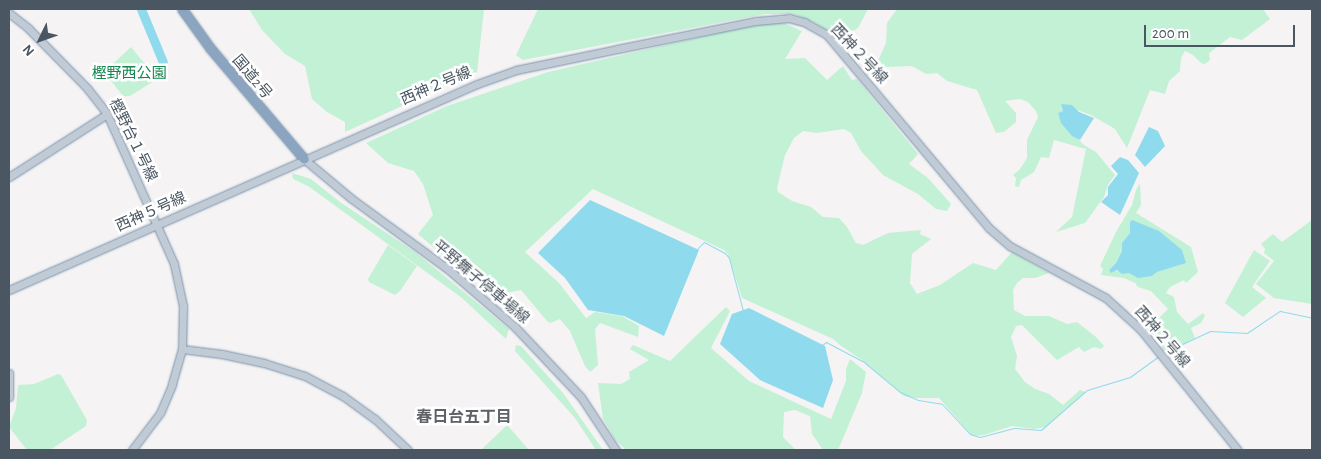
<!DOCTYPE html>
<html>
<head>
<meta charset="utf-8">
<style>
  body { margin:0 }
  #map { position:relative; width:1321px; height:459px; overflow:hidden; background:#f5f3f3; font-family:"Alegreya Sans","Noto Sans JP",sans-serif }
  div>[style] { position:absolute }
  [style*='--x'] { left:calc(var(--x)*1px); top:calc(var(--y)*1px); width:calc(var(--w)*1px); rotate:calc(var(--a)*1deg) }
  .green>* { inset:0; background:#c3f1d5 }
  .water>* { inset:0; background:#90daee }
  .stream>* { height:1px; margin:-0.5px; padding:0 0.5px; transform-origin:0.5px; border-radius:0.5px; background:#90daee }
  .river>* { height:9px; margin:-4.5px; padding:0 4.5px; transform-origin:4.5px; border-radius:4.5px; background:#90daee }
  .roads { filter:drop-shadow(0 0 1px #7690ad) drop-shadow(0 0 1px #7690ad) }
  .secondary>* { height:7px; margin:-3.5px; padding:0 3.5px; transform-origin:3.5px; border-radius:3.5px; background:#c1cbd6 }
  .highway>* { height:9px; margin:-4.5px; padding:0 4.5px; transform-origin:4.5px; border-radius:4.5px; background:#8ba5c1 }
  span { translate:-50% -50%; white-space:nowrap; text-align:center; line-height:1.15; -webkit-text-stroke:5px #fff; paint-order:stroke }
  .street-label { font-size:15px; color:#4a5661 }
  .park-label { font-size:15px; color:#17864f }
  .neighbourhood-label { font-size:16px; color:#5f6368; font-weight:700 }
  .frame { position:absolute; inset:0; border:10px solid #4a5661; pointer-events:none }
  .north { position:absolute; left:15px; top:15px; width:50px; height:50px; -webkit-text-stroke:4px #fff; paint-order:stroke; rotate:228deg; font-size:14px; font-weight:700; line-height:20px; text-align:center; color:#4a5661 }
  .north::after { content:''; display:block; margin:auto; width:18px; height:22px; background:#4a5661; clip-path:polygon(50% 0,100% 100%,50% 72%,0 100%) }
  .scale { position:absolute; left:1144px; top:25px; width:151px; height:22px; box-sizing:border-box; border:2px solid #4a5661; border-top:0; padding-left:6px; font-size:15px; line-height:18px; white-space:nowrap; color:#4a5661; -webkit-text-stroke:4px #fff; paint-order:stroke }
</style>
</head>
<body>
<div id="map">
  <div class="green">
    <div style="clip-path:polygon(249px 9px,484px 9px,477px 72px,345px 132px,345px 122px,327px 112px,312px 99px,305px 66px,285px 54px,262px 30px)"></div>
    <div style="clip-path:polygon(538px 9px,868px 9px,858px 28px,841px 38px,813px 22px,794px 14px,765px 14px,523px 60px,516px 55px)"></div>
    <div style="clip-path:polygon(897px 9px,1263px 9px,1270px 19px,1242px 40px,1230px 37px,1209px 53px,1210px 60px,1205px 64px,1201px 63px,1193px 55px,1185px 51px,1181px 58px,1180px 71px,1169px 81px,1165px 94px,1150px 90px,1127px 148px,1115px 129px,1091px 115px,1061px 104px,1063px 111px,1058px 113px,1062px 123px,1084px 145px,1096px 152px,1115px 175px,1108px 185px,1104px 197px,1085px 223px,1056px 232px,1072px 217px,1086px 149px,1054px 140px,1049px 158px,1041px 157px,1034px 172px,1021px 180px,1019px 187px,1015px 186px,1016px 178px,1013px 175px,1020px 169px,1027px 158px,1027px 140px,1038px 117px,1036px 111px,1028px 102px,1020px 99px,1005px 101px,1016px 113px,1016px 122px,1004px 132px,996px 133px,977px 90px,947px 81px,937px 73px,926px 74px,912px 66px,887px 67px,881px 64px,878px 61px,886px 43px,887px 23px)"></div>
    <div style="clip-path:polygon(770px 21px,786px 24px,802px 31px,785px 59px,805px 58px,827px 80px,843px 66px,852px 80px,857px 79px,918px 154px,909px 164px,928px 178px,951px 204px,947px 211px,936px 209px,918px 194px,883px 175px,861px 151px,851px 133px,844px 129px,817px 133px,803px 131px,794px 138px,785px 155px,777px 188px,778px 192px,792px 201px,811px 207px,823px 217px,839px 218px,847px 227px,856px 243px,863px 245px,888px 233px,921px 230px,920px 234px,931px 239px,912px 254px,910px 283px,917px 294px,940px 285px,973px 263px,996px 270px,1012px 252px,1049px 273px,1035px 278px,1023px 278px,1017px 283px,1013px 290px,1014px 310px,1025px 316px,1049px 316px,1067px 324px,1077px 322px,1096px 337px,1104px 346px,1101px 349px,1094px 347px,1084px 352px,1079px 347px,1057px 360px,1022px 325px,1016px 326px,1011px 337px,1017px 356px,1015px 369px,1025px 382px,1035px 389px,1049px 394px,1063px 405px,1080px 390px,1086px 392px,1045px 427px,1034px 429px,1012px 426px,984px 435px,972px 436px,939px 398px,912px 398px,904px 396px,866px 363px,840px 345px,833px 339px,742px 298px,728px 254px,724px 250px,593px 189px,525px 252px,559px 283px,586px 318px,595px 312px,622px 316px,639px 326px,638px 337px,600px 323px,595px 329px,598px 365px,590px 372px,585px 366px,570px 331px,560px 319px,550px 323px,547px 321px,521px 290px,510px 292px,503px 291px,452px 263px,418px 234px,433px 215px,423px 184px,414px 171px,388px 163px,366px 143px,447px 106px,548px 72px)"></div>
    <div style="clip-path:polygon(131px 47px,157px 79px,130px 96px,123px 96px,104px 72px)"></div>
    <div style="clip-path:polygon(292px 173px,311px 179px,340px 202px,415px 252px,509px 329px,506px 339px,462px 298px,308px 186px,293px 179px)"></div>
    <div style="clip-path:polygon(evenodd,1140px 183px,1141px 205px,1136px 213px,1191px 247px,1198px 272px,1186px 283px,1184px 280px,1170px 287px,1166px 293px,1174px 297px,1177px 312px,1188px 324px,1203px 313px,1205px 316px,1201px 323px,1191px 328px,1195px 338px,1167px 353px,1145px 326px,1157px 314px,1160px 317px,1168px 309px,1151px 291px,1138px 287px,1135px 283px,1124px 278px,1101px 275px,1103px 269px,1100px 266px,1116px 232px,1132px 205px,1136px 190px,1140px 183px,1159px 231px,1171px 242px,1185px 263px,1157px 272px,1152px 276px,1109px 270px,1116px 263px,1122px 251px,1122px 243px,1130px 233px,1159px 231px)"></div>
    <div style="clip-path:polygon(1312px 220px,1312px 304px,1274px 298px,1256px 284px,1274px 261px,1264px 253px,1265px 249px,1261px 244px,1273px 234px,1282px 242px)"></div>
    <div style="clip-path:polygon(388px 245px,417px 266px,400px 291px,395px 295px,369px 282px,368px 279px)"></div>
    <div style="clip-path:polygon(1254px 250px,1270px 261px,1252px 287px,1266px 298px,1243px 317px,1225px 303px)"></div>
    <div style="clip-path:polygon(726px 307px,730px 311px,711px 348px,749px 381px,831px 419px,846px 381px,846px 369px,850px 359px,866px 372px,862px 393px,838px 450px,823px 450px,812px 434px,810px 416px,795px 410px,784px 412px,783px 437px,796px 450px,626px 450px,615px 439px,603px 419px,598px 383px,621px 384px,630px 379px,629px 372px,649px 360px,630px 349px,633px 345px,670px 361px)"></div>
    <div style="clip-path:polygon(516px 345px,521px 346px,563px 393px,603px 450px,596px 450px,575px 418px,515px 351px)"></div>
    <div style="clip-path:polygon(58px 374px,61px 375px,87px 420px,86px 426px,50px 450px,27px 450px,9px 427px,16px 408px,18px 385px,34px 384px)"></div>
    <div style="clip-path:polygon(506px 426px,508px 426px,529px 450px,481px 450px)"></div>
  </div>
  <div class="water">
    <div style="clip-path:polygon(1061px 104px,1072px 105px,1079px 112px,1094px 118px,1080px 140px,1072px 136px,1061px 123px,1058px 113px,1063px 111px)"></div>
    <div style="clip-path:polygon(1149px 127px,1158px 131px,1165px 146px,1145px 167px,1135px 155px)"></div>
    <div style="clip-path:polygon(1120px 157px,1128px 160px,1139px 173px,1120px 215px,1101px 202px,1108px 195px,1108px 187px,1118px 174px,1111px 166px)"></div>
    <div style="clip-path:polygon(590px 200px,699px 250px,664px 336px,624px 316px,588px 310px,565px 278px,538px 253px)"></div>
    <div style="clip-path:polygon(1132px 220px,1159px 231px,1182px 250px,1186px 263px,1157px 272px,1152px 276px,1138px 278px,1129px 273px,1122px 274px,1117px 270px,1111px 273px,1109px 270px,1116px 263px,1122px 251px,1122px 243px,1130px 233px,1130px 222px)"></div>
    <div style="clip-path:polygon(749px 308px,825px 346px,833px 380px,823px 408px,760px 380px,720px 344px,732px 314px)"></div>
  </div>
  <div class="stream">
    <div style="--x:696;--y:250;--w:11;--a:-45"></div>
    <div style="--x:704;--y:242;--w:24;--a:28"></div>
    <div style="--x:725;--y:253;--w:6;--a:51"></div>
    <div style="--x:729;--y:258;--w:55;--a:75.2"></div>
    <div style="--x:822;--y:345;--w:5;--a:-37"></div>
    <div style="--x:826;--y:342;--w:43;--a:27.8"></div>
    <div style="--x:864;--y:362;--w:47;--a:39.8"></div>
    <div style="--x:900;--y:392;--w:20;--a:24"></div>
    <div style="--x:918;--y:400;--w:24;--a:9"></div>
    <div style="--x:942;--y:404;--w:41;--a:47"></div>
    <div style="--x:970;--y:434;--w:10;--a:17"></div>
    <div style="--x:980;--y:437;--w:35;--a:-15"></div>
    <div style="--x:1014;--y:428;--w:27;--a:4"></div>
    <div style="--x:1041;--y:430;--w:61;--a:-41"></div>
    <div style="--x:1087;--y:390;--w:45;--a:-16.8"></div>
    <div style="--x:1130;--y:377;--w:34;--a:-36"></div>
    <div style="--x:1163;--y:353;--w:52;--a:-25.1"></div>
    <div style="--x:1210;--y:331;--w:37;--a:3"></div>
    <div style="--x:1247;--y:333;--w:40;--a:-34"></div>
    <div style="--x:1280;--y:311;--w:33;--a:12"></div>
  </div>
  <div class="river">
    <div style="--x:141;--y:9;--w:57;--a:67.5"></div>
  </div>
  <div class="roads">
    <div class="secondary">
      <div style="--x:9;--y:13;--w:24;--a:38"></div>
      <div style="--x:28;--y:28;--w:84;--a:45.5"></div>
      <div style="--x:87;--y:88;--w:33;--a:52"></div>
      <div style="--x:107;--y:114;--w:164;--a:65.9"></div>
      <div style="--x:174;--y:264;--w:43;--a:77.9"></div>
      <div style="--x:183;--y:306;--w:43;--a:91.3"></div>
      <div style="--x:182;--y:349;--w:37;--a:106"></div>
      <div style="--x:172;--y:385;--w:30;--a:113"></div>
      <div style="--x:160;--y:413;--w:46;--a:127.1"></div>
      <div style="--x:304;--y:159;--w:62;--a:39.8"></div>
      <div style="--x:352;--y:199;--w:120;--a:36.2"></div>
      <div style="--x:449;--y:270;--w:87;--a:40.8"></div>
      <div style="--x:515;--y:327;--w:96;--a:46.7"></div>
      <div style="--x:581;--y:397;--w:64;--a:56.6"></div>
      <div style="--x:9;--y:177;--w:117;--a:-32.7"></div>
      <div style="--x:9;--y:290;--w:511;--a:-23.76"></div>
      <div style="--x:477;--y:84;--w:41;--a:-19.7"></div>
      <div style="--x:516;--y:70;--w:103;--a:-11.7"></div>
      <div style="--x:617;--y:49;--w:142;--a:-11.4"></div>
      <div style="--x:756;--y:21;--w:33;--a:-5"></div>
      <div style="--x:789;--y:18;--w:16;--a:15"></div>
      <div style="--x:804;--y:22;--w:26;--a:29"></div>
      <div style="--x:827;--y:35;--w:252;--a:50"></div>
      <div style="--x:989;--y:228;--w:28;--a:41"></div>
      <div style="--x:1010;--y:246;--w:109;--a:28.4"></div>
      <div style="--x:1106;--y:298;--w:47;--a:42.4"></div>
      <div style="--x:1141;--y:330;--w:154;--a:51.1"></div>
      <div style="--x:182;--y:349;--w:40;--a:7.1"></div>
      <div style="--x:222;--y:354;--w:43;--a:12.1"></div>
      <div style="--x:264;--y:363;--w:43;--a:17.6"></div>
      <div style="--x:305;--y:376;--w:43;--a:27.8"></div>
      <div style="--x:343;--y:396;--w:39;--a:36"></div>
      <div style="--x:375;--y:419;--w:45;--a:43.2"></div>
      <div style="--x:9;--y:373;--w:24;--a:90"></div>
    </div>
    <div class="highway">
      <div style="--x:182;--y:9;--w:48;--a:54.3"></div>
      <div style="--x:210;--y:48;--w:145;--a:49.7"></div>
    </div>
  </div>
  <div class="street-label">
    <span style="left:859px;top:54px;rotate:47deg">西神２号線</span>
    <span style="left:252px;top:77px;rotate:50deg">国道2号</span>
    <span style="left:436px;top:86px;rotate:-23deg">西神２号線</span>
    <span style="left:133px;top:140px;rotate:64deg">樫野台１号線</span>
    <span style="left:151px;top:212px;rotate:-24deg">西神５号線</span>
    <span style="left:481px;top:282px;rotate:40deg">平野舞子停車場線</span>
    <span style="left:1162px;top:337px;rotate:49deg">西神２号線</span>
  </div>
  <div class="park-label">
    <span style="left:129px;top:74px">樫野西公園</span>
  </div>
  <div class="neighbourhood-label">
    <span style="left:464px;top:417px">春日台五丁目</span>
  </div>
  <div class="frame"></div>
  <div class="north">N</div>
  <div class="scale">200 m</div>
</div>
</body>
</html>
